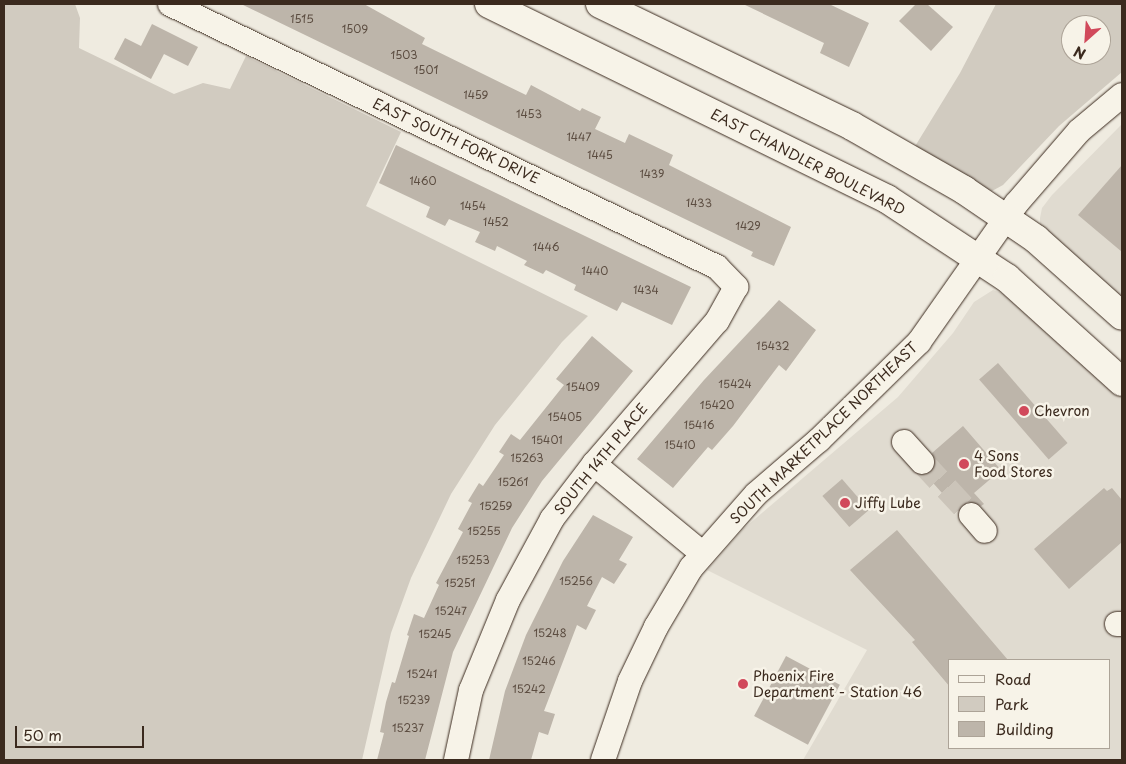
<!DOCTYPE html>
<html>
<head>
<meta charset="utf-8">
<style>
  body { margin:0 }
  #map { position:relative; width:1126px; height:764px; overflow:hidden; background:#efebe0; font-family:"Playpen Sans",sans-serif }
  div>[style] { position:absolute }
  [style*='--x'] { left:calc(var(--x)*1px); top:calc(var(--y)*1px); width:calc(var(--w)*1px); rotate:calc(var(--a)*1deg) }
  .built>* { inset:0; background:#e0dbd0 }
  .green>* { inset:0; background:#d1cbc0 }
  .building>* { inset:0; background:#bdb5aa; transform-origin:0 0 }
  .minor-tunnel>* { height:24px; margin-top:-12px; transform-origin:0; background:repeating-linear-gradient(90deg,#cbc4b9 0 24px,transparent 0 36px) }
  .roads { filter:drop-shadow(0 0 1px #3b2a1e) drop-shadow(0 0 1px #3b2a1e) }
  .minor>* { height:24px; margin:-12px; padding:0 12px; transform-origin:12px; border-radius:12px; background:#f7f3e8 }
  .major>* { height:28px; margin:-14px; padding:0 14px; transform-origin:14px; border-radius:14px; background:#f7f3e8 }
  .dots>* { width:14px; height:14px; translate:-50% -50%; box-sizing:border-box; border:2px solid #f7f3e8; border-radius:50% }
  span { translate:-50% -50%; white-space:nowrap; text-align:center; line-height:1.15; -webkit-text-stroke:5px #f7f3e8; paint-order:stroke }
  .number-label { font-size:11px; color:#5c4d41 }
  .number-label span { -webkit-text-stroke-width:0 }
  .street-label { font-size:14px; color:#3b2a1e }
  .poi-label { font-size:14px; color:#3b2a1e }
  .left { translate:0 -50%; text-align:left }
  .frame { position:absolute; inset:0; border:5px solid #3b2a1e; pointer-events:none }
  .legend { position:absolute; left:948px; top:659px; width:162px; height:90px; box-sizing:border-box; background:#f7f3e8; border:1px solid #aca397; margin:0; padding:6px 9px; list-style:none; font-size:15px; color:#3b2a1e }
  .legend li { display:flex; align-items:center; gap:10px; height:25px }
  .legend b { width:25px; border:1px solid #aca397 }
  .north { position:absolute; left:1061px; top:15px; width:50px; height:50px; box-sizing:border-box; background:#f7f3e8; border:1px solid #aca397; border-radius:50%; rotate:206deg; font-size:14px; font-weight:700; line-height:20px; text-align:center; color:#3b2a1e }
  .north::after { content:''; display:block; margin:auto; width:18px; height:22px; background:#d1495b; clip-path:polygon(50% 0,100% 100%,50% 72%,0 100%) }
  .scale { position:absolute; left:15px; top:726px; width:129px; height:22px; box-sizing:border-box; border:2px solid #3b2a1e; border-top:0; padding-left:6px; font-size:15px; line-height:18px; white-space:nowrap; color:#3b2a1e; -webkit-text-stroke:4px #f7f3e8; paint-order:stroke }
</style>
</head>
<body>
<div id="map">
  <div class="built">
    <div style="clip-path:polygon(1122px 124px,1122px 301px,1040px 226px,1040px 218px,1042px 208px,1052px 195px)"></div>
    <div style="clip-path:polygon(evenodd,993px 290px,1005px 294px,1068px 343px,1122px 396px,1122px 760px,803px 760px,867px 650px,707px 570px,742px 530px,898px 397px,953px 333px,974px 302px,993px 290px,950px 660px,1110px 660px,1110px 748px,950px 748px,950px 660px)"></div>
  </div>
  <div class="green">
    <div style="clip-path:polygon(4px 4px,75px 4px,80px 18px,79px 48px,174px 94px,203px 83px,230px 89px,246px 56px,401px 132px,366px 206px,588px 316px,562px 342px,495px 425px,451px 494px,411px 578px,391px 633px,362px 760px,4px 760px)"></div>
    <div style="clip-path:polygon(evenodd,996px 4px,1122px 4px,1122px 72px,1059px 126px,1003px 185px,992px 191px,978px 188px,914px 148px,960px 73px,996px 4px,1071px 25px,1101px 25px,1101px 55px,1071px 55px,1071px 25px)"></div>
  </div>
  <div class="building">
    <div style="clip-path:polygon(241px 4px,364px 4px,425px 38px,422px 44px,526px 95px,531px 85px,580px 111px,582px 108px,601px 117px,595px 129px,625px 143px,629px 134px,673px 155px,669px 165px,791px 227px,774px 266px,751px 256px,753px 252px)"></div>
    <div style="clip-path:polygon(743px 4px,829px 4px,869px 23px,849px 67px,820px 53px,824px 43px)"></div>
    <div style="clip-path:polygon(916px 4px,927px 4px,953px 27px,931px 51px,899px 21px)"></div>
    <div style="clip-path:polygon(152px 24px,198px 47px,188px 66px,164px 54px,151px 79px,114px 59px,125px 38px,141px 46px)"></div>
    <div style="clip-path:polygon(396px 145px,691px 287px,672px 325px,622px 302px,617px 311px,574px 290px,576px 285px,546px 270px,543px 274px,524px 265px,527px 261px,497px 246px,495px 251px,475px 242px,480px 232px,449px 219px,445px 226px,426px 217px,430px 207px,379px 183px)"></div>
    <div style="clip-path:polygon(1122px 165px,1122px 252px,1078px 215px)"></div>
    <div style="clip-path:polygon(779px 300px,816px 330px,786px 371px,779px 365px,733px 426px,712px 450px,708px 447px,673px 488px,637px 459px,704px 380px)"></div>
    <div style="clip-path:polygon(592px 336px,633px 371px,542px 481px,512px 528px,453px 652px,425px 760px,377px 760px,384px 733px,380px 732px,386px 702px,392px 682px,395px 683px,409px 636px,407px 635px,414px 614px,424px 618px,439px 585px,436px 583px,463px 532px,458px 529px,472px 503px,468px 501px,479px 483px,483px 486px,504px 455px,499px 452px,511px 434px,520px 440px,564px 385px,556px 379px)"></div>
    <div style="left:998px;top:363px;width:106px;height:25px;rotate:49deg"></div>
    <div style="clip-path:polygon(963px 426px,1001px 470px,974px 493px,984px 504px,981px 506px,968px 502px,958px 511px,926px 475px,935px 466px,932px 453px)"></div>
    <div style="left:842px;top:479px;width:41px;height:26px;rotate:49deg"></div>
    <div style="clip-path:polygon(1104px 488px,1107px 491px,1112px 488px,1122px 500px,1122px 542px,1069px 589px,1034px 549px)"></div>
    <div style="clip-path:polygon(593px 515px,633px 537px,619px 560px,627px 564px,614px 584px,602px 577px,587px 606px,596px 610px,586px 630px,577px 625px,544px 711px,555px 714px,548px 735px,539px 732px,531px 760px,489px 760px,505px 691px,526px 635px,563px 561px)"></div>
    <div style="clip-path:polygon(897px 530px,1008px 660px,950px 660px,950px 687px,912px 642px,915px 640px,850px 570px)"></div>
    <div style="left:786px;top:656px;width:61px;height:68px;rotate:28deg"></div>
  </div>
  <div class="minor-tunnel">
    <div style="--x:922;--y:462;--w:72;--a:47.2"></div>
  </div>
  <div class="roads">
    <div class="minor">
      <div style="--x:170;--y:4;--w:607;--a:25.68"></div>
      <div style="--x:717;--y:267;--w:28;--a:46"></div>
      <div style="--x:736;--y:287;--w:39;--a:119"></div>
      <div style="--x:717;--y:321;--w:189;--a:130.7"></div>
      <div style="--x:594;--y:464;--w:69;--a:127.4"></div>
      <div style="--x:552;--y:519;--w:92;--a:118.5"></div>
      <div style="--x:508;--y:600;--w:97;--a:112.3"></div>
      <div style="--x:471;--y:690;--w:72;--a:102.1"></div>
      <div style="--x:904;--y:442;--w:27;--a:48"></div>
      <div style="--x:594;--y:464;--w:141;--a:39.5"></div>
      <div style="--x:971;--y:515;--w:21;--a:49"></div>
      <div style="--x:1117;--y:624;--w:5;--a:0"></div>
      <div style="--x:603;--y:760;--w:83;--a:-71.1"></div>
      <div style="--x:630;--y:681;--w:60;--a:-64.3"></div>
      <div style="--x:656;--y:627;--w:69;--a:-59.3"></div>
      <div style="--x:691;--y:568;--w:98;--a:-48.7"></div>
      <div style="--x:756;--y:494;--w:83;--a:-40.6"></div>
      <div style="--x:819;--y:440;--w:140;--a:-44.4"></div>
      <div style="--x:919;--y:342;--w:169;--a:-54.9"></div>
      <div style="--x:1016;--y:204;--w:96;--a:-49.2"></div>
      <div style="--x:1079;--y:131;--w:56;--a:-39.9"></div>
    </div>
    <div class="major">
      <div style="--x:489;--y:4;--w:443;--a:26.1"></div>
      <div style="--x:887;--y:199;--w:144;--a:33.4"></div>
      <div style="--x:1007;--y:278;--w:155;--a:42.1"></div>
      <div style="--x:600;--y:4;--w:280;--a:25.8"></div>
      <div style="--x:852;--y:126;--w:129;--a:29.7"></div>
      <div style="--x:964;--y:190;--w:87;--a:34.2"></div>
      <div style="--x:1036;--y:239;--w:115;--a:41.8"></div>
    </div>
  </div>
  <div class="dots">
    <div style="left:1024px;top:411px;background:#d1495b"></div>
    <div style="left:964px;top:464px;background:#d1495b"></div>
    <div style="left:845px;top:503px;background:#d1495b"></div>
    <div style="left:743px;top:684px;background:#d1495b"></div>
  </div>
  <div class="number-label">
    <span style="left:302px;top:19px">1515</span>
    <span style="left:355px;top:29px">1509</span>
    <span style="left:404px;top:55px">1503</span>
    <span style="left:426px;top:70px">1501</span>
    <span style="left:476px;top:95px">1459</span>
    <span style="left:529px;top:114px">1453</span>
    <span style="left:579px;top:137px">1447</span>
    <span style="left:600px;top:155px">1445</span>
    <span style="left:652px;top:174px">1439</span>
    <span style="left:423px;top:181px">1460</span>
    <span style="left:699px;top:203px">1433</span>
    <span style="left:473px;top:206px">1454</span>
    <span style="left:496px;top:222px">1452</span>
    <span style="left:748px;top:226px">1429</span>
    <span style="left:546px;top:247px">1446</span>
    <span style="left:595px;top:271px">1440</span>
    <span style="left:646px;top:290px">1434</span>
    <span style="left:773px;top:346px">15432</span>
    <span style="left:735px;top:384px">15424</span>
    <span style="left:583px;top:387px">15409</span>
    <span style="left:717px;top:405px">15420</span>
    <span style="left:565px;top:417px">15405</span>
    <span style="left:699px;top:425px">15416</span>
    <span style="left:547px;top:440px">15401</span>
    <span style="left:680px;top:445px">15410</span>
    <span style="left:527px;top:458px">15263</span>
    <span style="left:513px;top:482px">15261</span>
    <span style="left:496px;top:506px">15259</span>
    <span style="left:484px;top:531px">15255</span>
    <span style="left:473px;top:560px">15253</span>
    <span style="left:576px;top:581px">15256</span>
    <span style="left:460px;top:583px">15251</span>
    <span style="left:451px;top:611px">15247</span>
    <span style="left:550px;top:633px">15248</span>
    <span style="left:435px;top:634px">15245</span>
    <span style="left:539px;top:661px">15246</span>
    <span style="left:422px;top:674px">15241</span>
    <span style="left:529px;top:689px">15242</span>
    <span style="left:414px;top:700px">15239</span>
    <span style="left:408px;top:728px">15237</span>
  </div>
  <div class="street-label">
    <span style="left:456px;top:141px;rotate:25deg">EAST SOUTH FORK DRIVE</span>
    <span style="left:808px;top:162px;rotate:27deg">EAST CHANDLER BOULEVARD</span>
    <span style="left:824px;top:433px;rotate:-44deg">SOUTH MARKETPLACE NORTHEAST</span>
    <span style="left:601px;top:459px;rotate:-51deg">SOUTH 14TH PLACE</span>
  </div>
  <div class="poi-label">
    <span class="left" style="left:1034px;top:411px">Chevron</span>
    <span class="left" style="left:974px;top:464px">4 Sons<br>Food Stores</span>
    <span class="left" style="left:855px;top:503px">Jiffy Lube</span>
    <span class="left" style="left:753px;top:684px">Phoenix Fire<br>Department - Station 46</span>
  </div>
  <div class="frame"></div>
  <ul class="legend">
  <li><b style="height:6px;background:#f7f3e8"></b>Road</li>
  <li><b style="height:14px;background:#d1cbc0"></b>Park</li>
  <li><b style="height:14px;background:#bdb5aa"></b>Building</li>
  </ul>
  <div class="north">N</div>
  <div class="scale">50 m</div>
</div>
</body>
</html>
